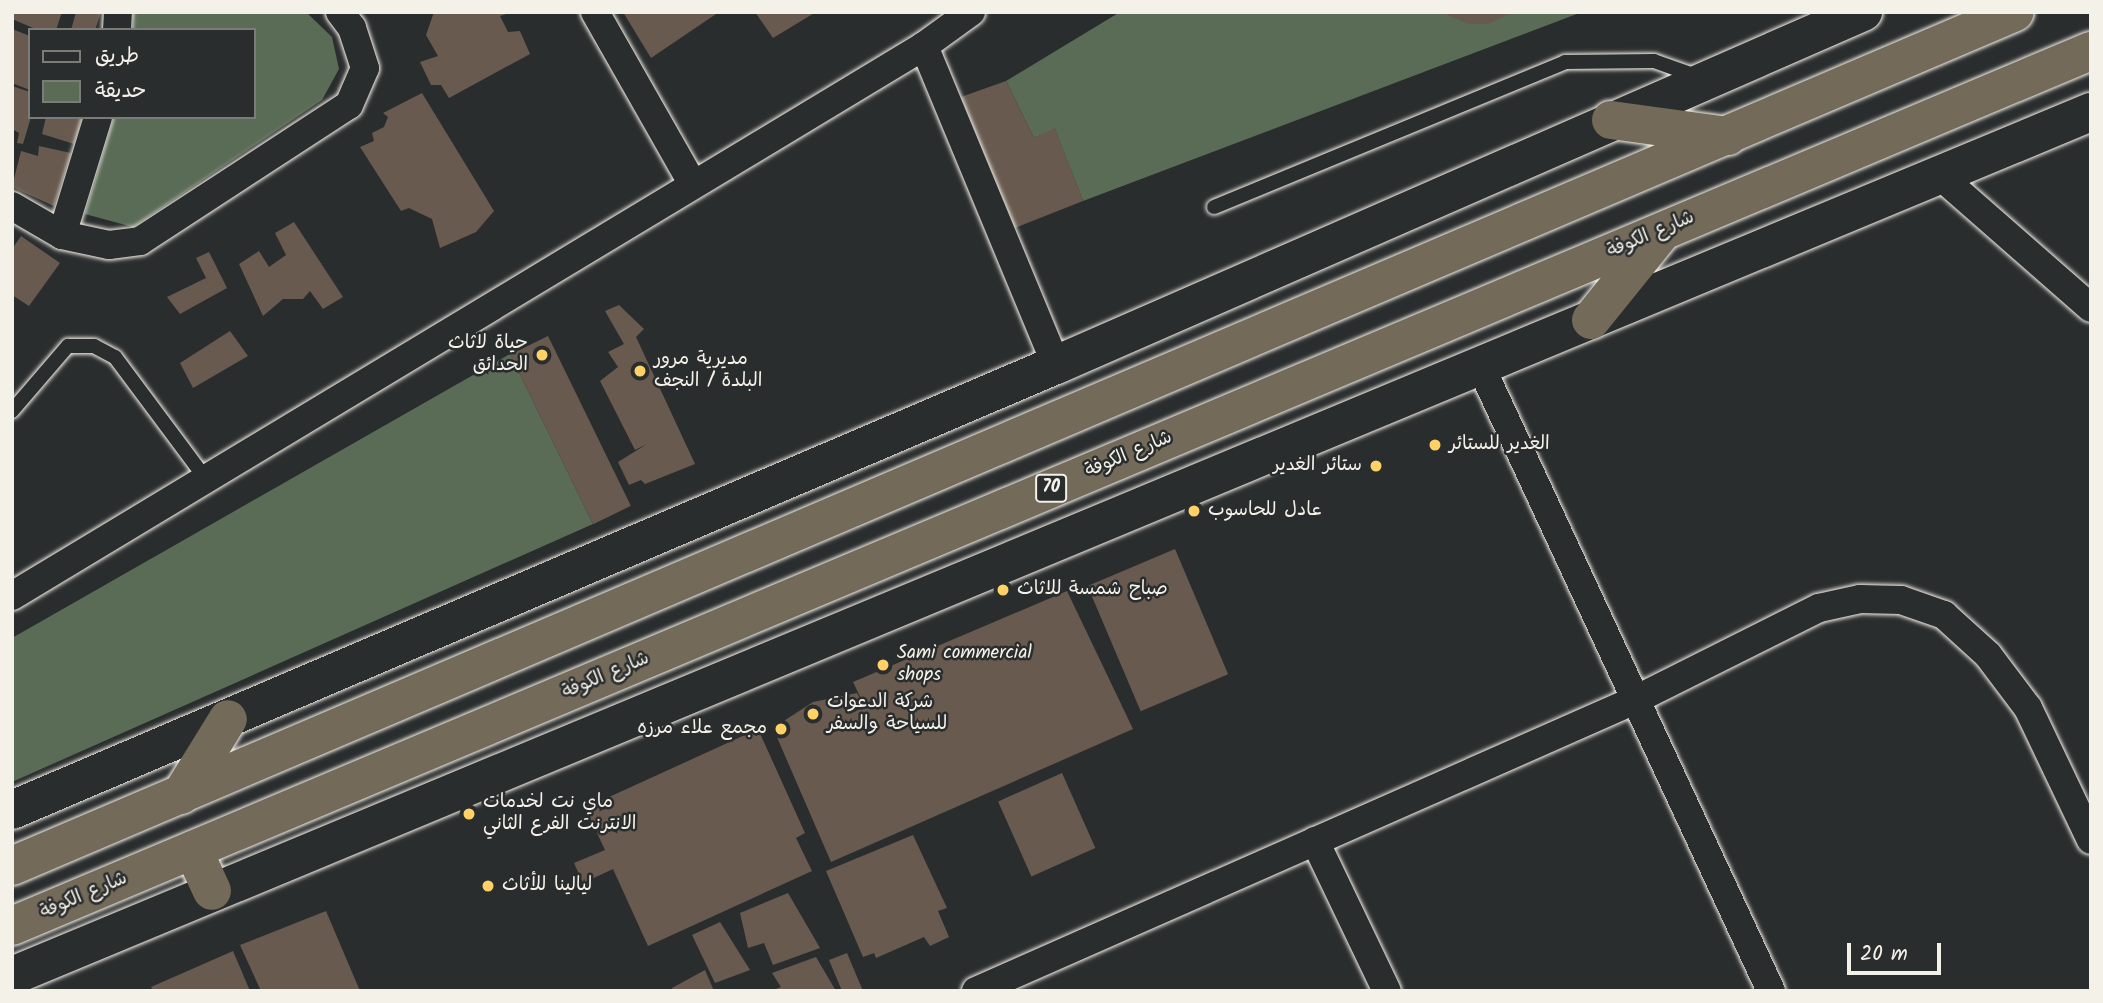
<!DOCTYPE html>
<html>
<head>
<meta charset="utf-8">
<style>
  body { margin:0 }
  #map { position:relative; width:2103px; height:1003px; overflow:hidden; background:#2a2d2e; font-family:Kalam,"Playpen Sans Arabic",sans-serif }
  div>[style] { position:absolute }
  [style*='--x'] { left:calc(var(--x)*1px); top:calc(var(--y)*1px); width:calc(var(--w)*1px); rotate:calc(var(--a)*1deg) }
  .green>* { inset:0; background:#5a6c56 }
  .building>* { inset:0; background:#685a4f; transform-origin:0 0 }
  .roads { filter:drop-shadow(0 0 2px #f4f1e8) drop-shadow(0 0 2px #f4f1e8) }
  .service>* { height:14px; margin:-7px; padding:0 7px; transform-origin:7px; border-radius:7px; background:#2a2d2e }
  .minor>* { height:28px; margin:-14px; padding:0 14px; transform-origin:14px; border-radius:14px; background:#2a2d2e }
  .secondary>* { height:38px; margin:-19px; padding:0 19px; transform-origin:19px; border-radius:19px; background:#2a2d2e }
  .trunk>* { height:38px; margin:-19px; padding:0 19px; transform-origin:19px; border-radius:19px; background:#746a5a }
  .dots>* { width:19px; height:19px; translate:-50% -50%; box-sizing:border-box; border:4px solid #2a2d2e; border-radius:50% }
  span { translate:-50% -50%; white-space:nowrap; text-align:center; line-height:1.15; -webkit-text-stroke:5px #2a2d2e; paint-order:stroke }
  .shield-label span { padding:2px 5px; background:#2a2d2e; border:2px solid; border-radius:5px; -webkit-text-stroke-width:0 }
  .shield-label { font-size:18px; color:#f4f1e8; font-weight:700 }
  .street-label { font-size:19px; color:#f4f1e8 }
  .poi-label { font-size:19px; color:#f4f1e8 }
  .right { translate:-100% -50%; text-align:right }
  .left { translate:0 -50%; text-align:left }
  .frame { position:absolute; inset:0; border:14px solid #f4f1e8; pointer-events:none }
  .legend { position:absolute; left:28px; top:28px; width:228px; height:91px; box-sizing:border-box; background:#2a2d2e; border:2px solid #7b7b78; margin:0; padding:9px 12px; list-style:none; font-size:21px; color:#f4f1e8 }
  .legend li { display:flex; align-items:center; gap:14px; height:35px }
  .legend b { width:35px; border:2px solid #7b7b78 }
  .scale { position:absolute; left:1847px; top:943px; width:94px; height:32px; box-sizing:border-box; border:4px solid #f4f1e8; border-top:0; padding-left:9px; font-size:21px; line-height:24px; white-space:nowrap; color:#f4f1e8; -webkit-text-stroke:5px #2a2d2e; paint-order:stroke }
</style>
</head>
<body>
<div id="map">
  <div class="green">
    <div style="clip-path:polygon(133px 12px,306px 12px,332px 37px,339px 69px,322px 100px,133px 227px,85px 214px,114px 117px,254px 117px,254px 30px,133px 30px)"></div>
    <div style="clip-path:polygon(1120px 12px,1582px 12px,1083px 201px,1055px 129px,1034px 138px,1006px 81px)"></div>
    <div style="clip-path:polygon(510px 354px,593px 524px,12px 782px,12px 638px)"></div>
  </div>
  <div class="building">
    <div style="clip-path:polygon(12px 12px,62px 12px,56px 30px,38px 30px,12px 19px)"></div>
    <div style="clip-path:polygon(76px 12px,101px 12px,95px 30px,71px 30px)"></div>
    <div style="clip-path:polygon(434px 12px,512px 12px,500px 16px,508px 32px,520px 31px,530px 54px,449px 98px,441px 85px,431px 85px,420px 62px,438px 56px,426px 35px)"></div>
    <div style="clip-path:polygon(623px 12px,719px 12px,651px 58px)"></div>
    <div style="clip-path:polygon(755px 12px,816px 12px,773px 38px)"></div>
    <div style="clip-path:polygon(1441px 12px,1514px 12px,1488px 24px,1468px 24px)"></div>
    <div style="clip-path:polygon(12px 29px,30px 36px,30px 90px,12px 83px)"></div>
    <div style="clip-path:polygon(1006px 81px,1034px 138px,1055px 128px,1083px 201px,1015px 228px,961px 97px)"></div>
    <div style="clip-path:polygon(12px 86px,30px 92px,31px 117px,23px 144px,17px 143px,19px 133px,12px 129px)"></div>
    <div style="clip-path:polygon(422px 93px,494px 211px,476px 232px,440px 248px,432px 219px,409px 208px,401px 211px,360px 147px,374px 141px,372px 133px,384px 127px,388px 117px,383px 113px)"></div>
    <div style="clip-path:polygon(46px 117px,82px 117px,74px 144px,42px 134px)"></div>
    <div style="clip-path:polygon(39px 146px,71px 153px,54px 206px,12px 187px,21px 151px,38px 156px)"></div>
    <div style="clip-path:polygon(294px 222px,343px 297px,323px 309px,310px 291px,303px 299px,283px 299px,263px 316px,239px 264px,259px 251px,269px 267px,286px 255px,275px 233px)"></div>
    <div style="clip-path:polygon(21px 236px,60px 263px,29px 306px,12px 295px,12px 249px)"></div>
    <div style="clip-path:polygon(209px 252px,227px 288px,180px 314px,167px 297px,206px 278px,196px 258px)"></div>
    <div style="clip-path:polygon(619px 305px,644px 329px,636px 337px,695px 464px,645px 484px,641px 480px,629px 485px,618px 462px,647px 444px,635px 450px,600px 381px,618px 367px,608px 352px,624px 344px,605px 311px)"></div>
    <div style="clip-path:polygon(230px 331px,248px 356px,193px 388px,180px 363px)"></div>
    <div style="left:548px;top:336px;width:189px;height:42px;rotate:64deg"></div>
    <div style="left:1175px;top:549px;width:136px;height:95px;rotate:67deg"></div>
    <div style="clip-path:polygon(1067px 591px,1133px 729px,831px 862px,773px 728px,813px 702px,857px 693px,866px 709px,853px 682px)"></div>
    <div style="clip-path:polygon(758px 729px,805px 833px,796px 838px,812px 871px,648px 946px,613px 869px,583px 883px,574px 863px,605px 850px,585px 808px)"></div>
    <div style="left:1062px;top:773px;width:82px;height:70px;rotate:66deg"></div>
    <div style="clip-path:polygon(913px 835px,947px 908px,938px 911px,949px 937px,930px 946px,924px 937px,876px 958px,874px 953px,863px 957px,826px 871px)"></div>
    <div style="clip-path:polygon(788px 893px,820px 948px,773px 965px,764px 943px,748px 948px,740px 913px)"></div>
    <div style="clip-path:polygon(326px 911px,360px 991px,261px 991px,240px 945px)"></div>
    <div style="clip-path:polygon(720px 922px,750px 970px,715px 983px,692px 935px)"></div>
    <div style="clip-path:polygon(233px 951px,250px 991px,153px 991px,151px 987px)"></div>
    <div style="clip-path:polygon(847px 953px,863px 991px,842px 991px,829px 960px)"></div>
    <div style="clip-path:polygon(816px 957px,836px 991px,771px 991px,781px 987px,772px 973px)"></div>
    <div style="clip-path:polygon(705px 970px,714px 991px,673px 991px,672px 988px)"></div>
  </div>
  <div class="roads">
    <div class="service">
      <div style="--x:1214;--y:207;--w:380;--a:-22.4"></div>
      <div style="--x:1565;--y:62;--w:89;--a:-0.6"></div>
      <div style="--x:1654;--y:61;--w:45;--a:19.7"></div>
      <div style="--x:12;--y:411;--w:86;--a:-49.3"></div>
      <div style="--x:68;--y:346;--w:26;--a:0"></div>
      <div style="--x:94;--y:346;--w:24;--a:28"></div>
      <div style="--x:115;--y:357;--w:152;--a:53.3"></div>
    </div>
    <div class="minor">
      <div style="--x:595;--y:12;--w:197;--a:60.4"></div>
      <div style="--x:117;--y:30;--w:18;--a:-87"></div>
      <div style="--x:924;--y:46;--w:345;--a:67.5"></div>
      <div style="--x:1938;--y:174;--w:203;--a:41.2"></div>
      <div style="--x:12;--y:206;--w:58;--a:30.1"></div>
      <div style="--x:62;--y:235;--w:48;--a:12"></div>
      <div style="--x:109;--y:245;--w:31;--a:-7"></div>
      <div style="--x:140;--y:241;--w:249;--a:-33.1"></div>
      <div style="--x:349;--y:105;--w:40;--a:-66.6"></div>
      <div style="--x:365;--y:68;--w:42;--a:-108"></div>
      <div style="--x:352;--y:28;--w:20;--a:-127"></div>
      <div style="--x:62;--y:235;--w:123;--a:-73"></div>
      <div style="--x:1481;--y:367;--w:688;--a:65.07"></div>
      <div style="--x:12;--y:596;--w:1065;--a:-31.09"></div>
      <div style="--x:924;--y:46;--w:58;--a:-35.9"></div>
      <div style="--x:1315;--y:841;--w:166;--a:64.4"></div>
      <div style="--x:976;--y:991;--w:718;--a:-23.82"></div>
      <div style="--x:1633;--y:701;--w:208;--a:-26.6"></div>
      <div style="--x:1819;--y:608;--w:42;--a:-12.4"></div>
      <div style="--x:1860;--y:599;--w:41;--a:1.4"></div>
      <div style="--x:1901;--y:600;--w:46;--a:19.2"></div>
      <div style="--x:1944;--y:615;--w:59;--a:42.3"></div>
      <div style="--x:1988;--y:655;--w:66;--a:53"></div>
      <div style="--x:2028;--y:708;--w:146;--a:64.5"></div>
    </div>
    <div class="secondary">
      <div style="--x:12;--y:810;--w:1135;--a:-23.09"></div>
      <div style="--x:1056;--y:365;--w:881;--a:-23.63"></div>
      <div style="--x:12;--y:976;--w:2251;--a:-22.57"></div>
    </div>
    <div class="trunk">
      <div style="--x:1611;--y:120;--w:118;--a:7.8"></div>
      <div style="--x:1591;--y:320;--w:113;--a:-51.1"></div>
      <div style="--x:181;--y:795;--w:89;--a:-58.3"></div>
      <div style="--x:193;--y:850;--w:45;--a:65.1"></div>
      <div style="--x:12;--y:866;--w:2177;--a:-23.09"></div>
      <div style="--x:12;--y:926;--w:2256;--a:-22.83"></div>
    </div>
  </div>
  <div class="dots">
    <div style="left:542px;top:355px;background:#ffd166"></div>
    <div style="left:640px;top:371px;background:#ffd166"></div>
    <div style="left:1435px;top:445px;background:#ffd166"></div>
    <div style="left:1376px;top:466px;background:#ffd166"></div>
    <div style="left:1194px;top:511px;background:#ffd166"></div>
    <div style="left:1003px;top:590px;background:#ffd166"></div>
    <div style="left:883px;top:665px;background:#ffd166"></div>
    <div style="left:813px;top:714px;background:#ffd166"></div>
    <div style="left:781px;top:729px;background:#ffd166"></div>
    <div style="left:469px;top:814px;background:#ffd166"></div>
    <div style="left:488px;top:886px;background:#ffd166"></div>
  </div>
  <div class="shield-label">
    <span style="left:1051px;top:488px">70</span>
  </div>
  <div class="street-label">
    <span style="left:1651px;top:235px;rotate:-23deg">شارع الكوفة</span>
    <span style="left:1129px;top:455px;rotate:-23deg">شارع الكوفة</span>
    <span style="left:606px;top:676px;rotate:-23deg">شارع الكوفة</span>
    <span style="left:84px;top:896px;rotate:-23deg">شارع الكوفة</span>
  </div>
  <div class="poi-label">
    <span class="right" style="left:528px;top:355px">حياة لاثاث<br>الحدائق</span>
    <span class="left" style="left:654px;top:371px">مديرية مرور<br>البلدة / النجف</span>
    <span class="left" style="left:1449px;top:445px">الغدير للستائر</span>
    <span class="right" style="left:1362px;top:466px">ستائر الغدير</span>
    <span class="left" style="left:1208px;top:511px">عادل للحاسوب</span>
    <span class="left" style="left:1017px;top:590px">صباح شمسة للاثاث</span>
    <span class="left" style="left:897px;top:665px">Sami commercial<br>shops</span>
    <span class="left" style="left:827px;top:714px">شركة الدعوات<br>للسياحة والسفر</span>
    <span class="right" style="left:767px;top:729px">مجمع علاء مرزه</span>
    <span class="left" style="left:483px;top:814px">ماي نت لخدمات<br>الانترنت الفرع الثاني</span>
    <span class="left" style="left:502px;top:886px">ليالينا للأثاث</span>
  </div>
  <div class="frame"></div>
  <ul class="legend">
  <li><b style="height:9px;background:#2a2d2e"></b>طريق</li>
  <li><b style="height:19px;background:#5a6c56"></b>حديقة</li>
  </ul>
  <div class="scale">20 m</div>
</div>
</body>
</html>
